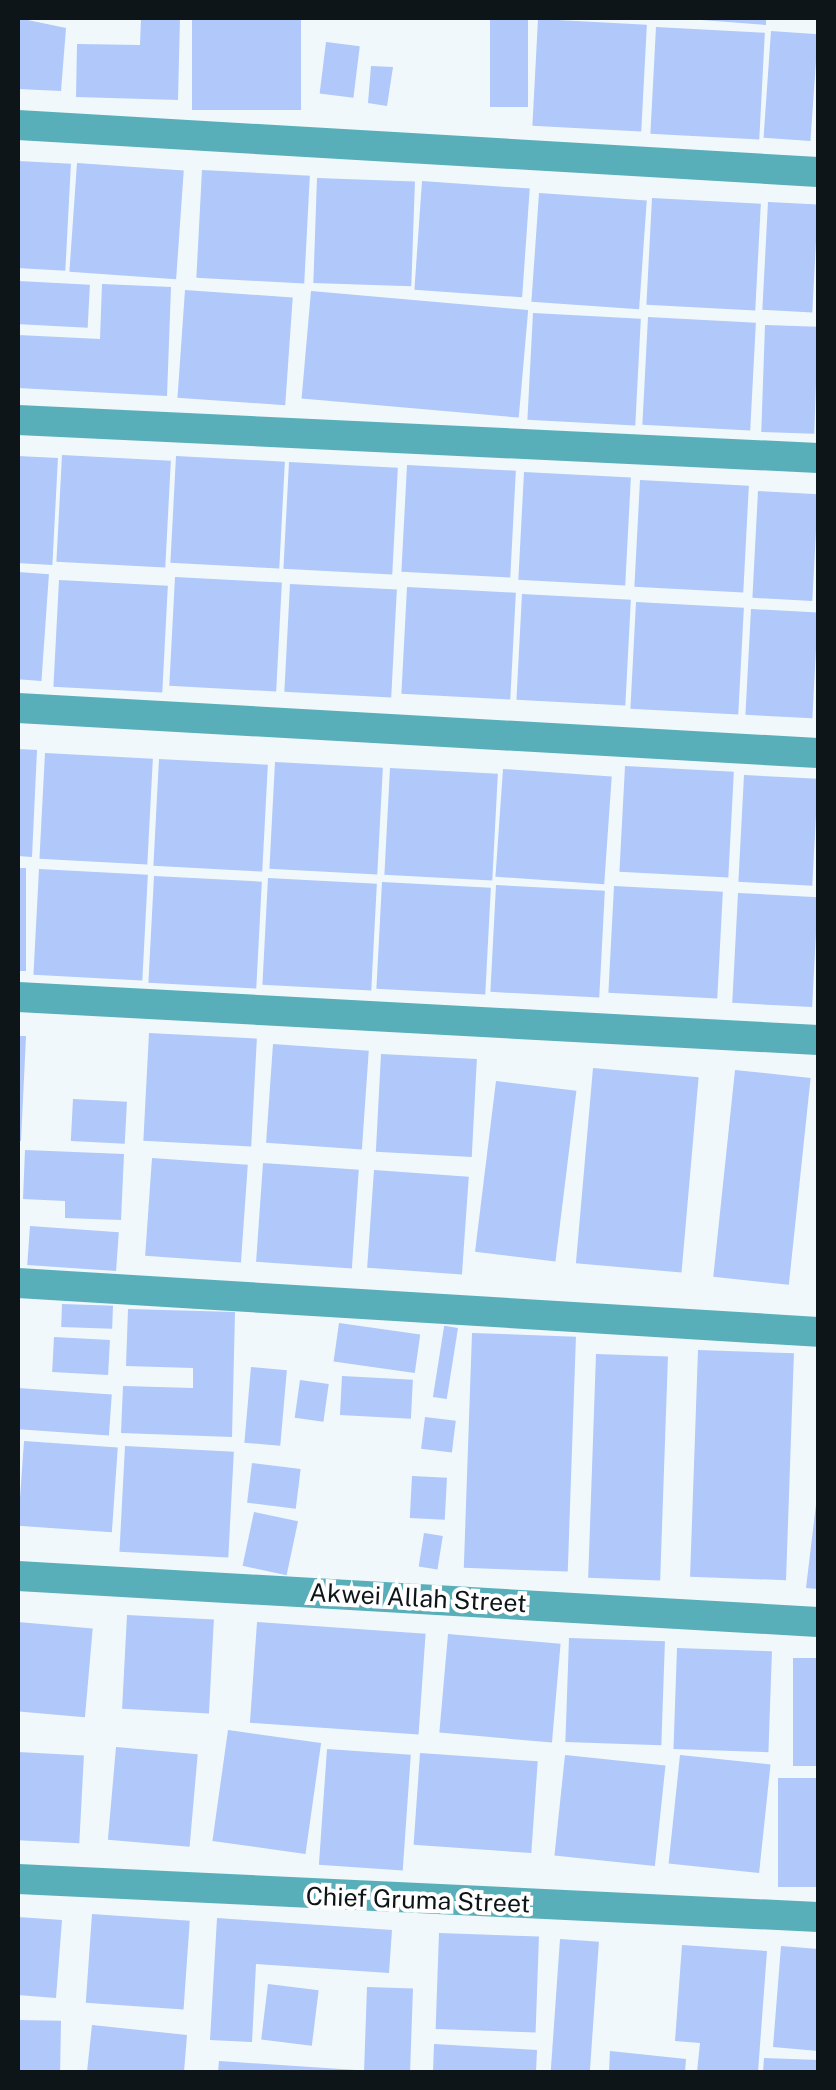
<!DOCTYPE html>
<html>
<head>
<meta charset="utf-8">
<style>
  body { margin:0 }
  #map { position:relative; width:836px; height:2090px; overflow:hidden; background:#f0f8fc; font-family:"Public Sans",sans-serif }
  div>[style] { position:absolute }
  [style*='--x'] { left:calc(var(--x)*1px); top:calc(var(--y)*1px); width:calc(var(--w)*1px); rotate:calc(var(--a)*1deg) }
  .building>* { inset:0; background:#b0c8fa; transform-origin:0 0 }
  .street>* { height:30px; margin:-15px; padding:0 15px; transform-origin:15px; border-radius:15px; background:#59afb9 }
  span { translate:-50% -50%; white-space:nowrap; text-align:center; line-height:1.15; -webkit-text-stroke:8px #fff; paint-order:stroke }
  .street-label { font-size:25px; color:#0e1519 }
  .frame { position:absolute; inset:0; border:20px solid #0e1519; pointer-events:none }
</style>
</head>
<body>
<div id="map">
  <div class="building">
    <div style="clip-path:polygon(18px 18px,66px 28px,61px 91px,18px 89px)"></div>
    <div style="clip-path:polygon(141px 18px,180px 18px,178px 100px,76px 97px,77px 44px,140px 45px)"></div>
    <div style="left:192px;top:18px;width:109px;height:92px"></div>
    <div style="left:490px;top:18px;width:38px;height:89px"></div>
    <div style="clip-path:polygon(675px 18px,766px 18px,766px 25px)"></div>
    <div style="left:538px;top:19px;width:109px;height:107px;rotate:3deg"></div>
    <div style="left:656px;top:27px;width:109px;height:107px;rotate:3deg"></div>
    <div style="left:771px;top:31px;width:47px;height:107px;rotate:4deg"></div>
    <div style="left:326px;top:42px;width:34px;height:52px;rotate:7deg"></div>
    <div style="clip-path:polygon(371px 66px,393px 67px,387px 106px,368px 103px)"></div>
    <div style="left:18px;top:161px;width:53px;height:107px;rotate:3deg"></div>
    <div style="left:77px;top:163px;width:107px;height:109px;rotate:4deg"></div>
    <div style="left:202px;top:170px;width:108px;height:108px;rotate:3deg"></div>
    <div style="left:317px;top:178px;width:98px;height:105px;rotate:2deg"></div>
    <div style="left:422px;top:181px;width:108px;height:109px;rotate:4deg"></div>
    <div style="left:539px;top:193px;width:108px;height:109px;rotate:4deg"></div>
    <div style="left:652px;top:198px;width:109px;height:107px;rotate:3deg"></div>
    <div style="left:768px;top:202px;width:50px;height:108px;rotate:3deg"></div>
    <div style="left:18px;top:281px;width:72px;height:43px;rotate:3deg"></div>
    <div style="clip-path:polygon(102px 284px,171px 287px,167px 396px,18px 388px,18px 335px,100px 339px)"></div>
    <div style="left:185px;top:290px;width:108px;height:108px;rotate:4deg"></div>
    <div style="left:311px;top:291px;width:218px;height:108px;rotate:5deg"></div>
    <div style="left:533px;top:313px;width:108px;height:107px;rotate:3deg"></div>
    <div style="left:648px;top:317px;width:108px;height:108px;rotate:3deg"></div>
    <div style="left:765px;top:325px;width:53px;height:107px;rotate:2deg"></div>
    <div style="left:62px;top:455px;width:109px;height:107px;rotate:3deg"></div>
    <div style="left:18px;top:456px;width:40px;height:107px;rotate:3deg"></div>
    <div style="left:176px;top:456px;width:109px;height:107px;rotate:3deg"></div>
    <div style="left:289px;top:462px;width:109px;height:107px;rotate:3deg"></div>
    <div style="left:407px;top:465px;width:109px;height:107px;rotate:3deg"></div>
    <div style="left:524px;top:472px;width:107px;height:108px;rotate:3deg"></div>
    <div style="left:640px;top:480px;width:109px;height:107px;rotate:3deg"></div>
    <div style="left:758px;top:491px;width:60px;height:107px;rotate:3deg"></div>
    <div style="left:18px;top:572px;width:31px;height:107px;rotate:4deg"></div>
    <div style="left:175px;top:577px;width:107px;height:109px;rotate:3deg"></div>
    <div style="left:59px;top:580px;width:109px;height:107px;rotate:3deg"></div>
    <div style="left:290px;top:584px;width:107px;height:108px;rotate:3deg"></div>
    <div style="left:407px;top:587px;width:109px;height:107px;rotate:3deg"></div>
    <div style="left:522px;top:594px;width:109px;height:106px;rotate:3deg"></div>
    <div style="left:636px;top:602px;width:108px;height:107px;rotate:3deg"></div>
    <div style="left:751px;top:609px;width:67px;height:106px;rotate:3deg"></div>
    <div style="clip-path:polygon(18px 749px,37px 750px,32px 857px,18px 856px)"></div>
    <div style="left:45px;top:753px;width:108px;height:106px;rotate:3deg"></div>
    <div style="left:159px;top:759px;width:109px;height:107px;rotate:3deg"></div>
    <div style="left:275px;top:762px;width:108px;height:107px;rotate:3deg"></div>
    <div style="left:625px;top:766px;width:109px;height:106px;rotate:3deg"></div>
    <div style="left:390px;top:768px;width:108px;height:107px;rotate:3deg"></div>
    <div style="left:503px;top:769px;width:109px;height:108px;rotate:4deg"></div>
    <div style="left:744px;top:775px;width:74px;height:107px;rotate:3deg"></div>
    <div style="left:18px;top:868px;width:8px;height:103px"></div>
    <div style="left:39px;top:869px;width:109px;height:106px;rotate:3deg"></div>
    <div style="left:154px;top:876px;width:108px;height:107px;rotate:3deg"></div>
    <div style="left:268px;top:878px;width:109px;height:107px;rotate:3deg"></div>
    <div style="left:382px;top:882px;width:109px;height:107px;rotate:3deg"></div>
    <div style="left:496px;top:885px;width:109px;height:107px;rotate:3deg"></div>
    <div style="left:614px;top:886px;width:109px;height:107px;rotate:3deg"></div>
    <div style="left:738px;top:893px;width:80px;height:110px;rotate:3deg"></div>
    <div style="left:149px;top:1033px;width:108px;height:108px;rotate:3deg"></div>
    <div style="clip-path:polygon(18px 1036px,26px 1036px,21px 1141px,18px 1141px)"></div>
    <div style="left:273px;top:1044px;width:96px;height:99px;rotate:4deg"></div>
    <div style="left:381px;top:1054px;width:96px;height:98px;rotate:3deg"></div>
    <div style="left:593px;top:1068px;width:106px;height:196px;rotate:5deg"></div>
    <div style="left:735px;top:1070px;width:76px;height:208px;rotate:6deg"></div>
    <div style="left:496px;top:1081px;width:81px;height:172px;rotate:7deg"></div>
    <div style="left:73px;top:1099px;width:54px;height:42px;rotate:3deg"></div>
    <div style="clip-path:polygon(25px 1150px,124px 1154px,121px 1220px,65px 1218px,65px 1201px,23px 1199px)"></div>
    <div style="left:152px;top:1158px;width:96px;height:98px;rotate:4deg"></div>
    <div style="left:263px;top:1163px;width:96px;height:99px;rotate:4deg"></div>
    <div style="left:374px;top:1170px;width:95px;height:98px;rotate:4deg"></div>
    <div style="left:30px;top:1226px;width:89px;height:39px;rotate:4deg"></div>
    <div style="left:62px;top:1304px;width:51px;height:23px;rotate:2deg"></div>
    <div style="clip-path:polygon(128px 1309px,235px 1312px,232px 1437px,121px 1433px,123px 1386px,193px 1388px,193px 1368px,126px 1366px)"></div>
    <div style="left:339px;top:1323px;width:82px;height:39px;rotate:8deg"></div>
    <div style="left:458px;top:1328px;width:72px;height:14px;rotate:99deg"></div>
    <div style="left:472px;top:1333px;width:104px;height:235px;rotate:2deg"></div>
    <div style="left:54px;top:1337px;width:56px;height:35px;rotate:3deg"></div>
    <div style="left:698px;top:1350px;width:96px;height:227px;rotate:2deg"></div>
    <div style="left:596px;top:1354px;width:72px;height:224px;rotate:2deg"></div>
    <div style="left:251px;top:1367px;width:36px;height:76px;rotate:5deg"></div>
    <div style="left:342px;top:1376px;width:71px;height:39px;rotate:3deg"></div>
    <div style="left:300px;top:1380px;width:29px;height:38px;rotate:8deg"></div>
    <div style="left:18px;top:1388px;width:94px;height:41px;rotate:4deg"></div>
    <div style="left:425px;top:1417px;width:31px;height:32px;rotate:7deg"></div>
    <div style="left:24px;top:1441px;width:94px;height:85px;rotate:4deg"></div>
    <div style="left:125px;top:1446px;width:109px;height:106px;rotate:3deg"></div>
    <div style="left:252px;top:1463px;width:49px;height:40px;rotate:7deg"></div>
    <div style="left:412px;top:1476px;width:35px;height:42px;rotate:3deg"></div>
    <div style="clip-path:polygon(818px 1488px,818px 1589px,806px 1588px)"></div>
    <div style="left:254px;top:1512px;width:45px;height:55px;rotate:12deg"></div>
    <div style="left:424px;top:1533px;width:19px;height:34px;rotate:9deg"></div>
    <div style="left:127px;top:1615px;width:87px;height:94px;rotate:3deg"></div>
    <div style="left:18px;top:1622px;width:75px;height:89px;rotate:5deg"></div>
    <div style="left:257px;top:1622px;width:169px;height:101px;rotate:4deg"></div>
    <div style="left:448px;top:1634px;width:113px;height:99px;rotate:5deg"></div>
    <div style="left:569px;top:1638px;width:96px;height:104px;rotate:2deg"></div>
    <div style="left:677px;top:1648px;width:95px;height:101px;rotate:2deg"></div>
    <div style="left:793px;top:1658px;width:25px;height:108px"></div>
    <div style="left:228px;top:1730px;width:94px;height:112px;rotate:8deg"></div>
    <div style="left:116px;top:1747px;width:82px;height:93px;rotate:5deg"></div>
    <div style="left:327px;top:1749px;width:84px;height:116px;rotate:4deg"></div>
    <div style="left:18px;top:1752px;width:66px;height:88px;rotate:3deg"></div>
    <div style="left:420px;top:1753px;width:118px;height:92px;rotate:4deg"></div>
    <div style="left:565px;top:1755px;width:101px;height:101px;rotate:6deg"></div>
    <div style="left:680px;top:1755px;width:91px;height:109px;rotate:6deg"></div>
    <div style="left:778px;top:1778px;width:40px;height:109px"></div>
    <div style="left:92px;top:1914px;width:98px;height:89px;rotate:4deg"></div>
    <div style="clip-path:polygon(18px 1917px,62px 1920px,56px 1998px,18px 1995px)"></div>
    <div style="clip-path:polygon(217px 1918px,392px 1930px,389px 1973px,256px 1964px,252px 2042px,210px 2040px)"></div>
    <div style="left:439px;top:1933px;width:100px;height:96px;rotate:2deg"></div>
    <div style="left:560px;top:1939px;width:39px;height:133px;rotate:4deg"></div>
    <div style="clip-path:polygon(682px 1945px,767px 1951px,758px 2072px,697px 2072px,700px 2043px,675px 2041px)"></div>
    <div style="clip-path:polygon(781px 1946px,818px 1949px,818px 2051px,773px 2047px)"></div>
    <div style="left:268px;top:1984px;width:51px;height:56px;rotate:7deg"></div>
    <div style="left:367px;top:1987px;width:46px;height:85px;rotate:2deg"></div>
    <div style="left:18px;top:2020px;width:43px;height:52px;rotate:1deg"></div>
    <div style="clip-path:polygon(92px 2025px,187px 2035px,184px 2072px,87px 2072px)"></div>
    <div style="clip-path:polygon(434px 2044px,537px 2050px,536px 2072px,433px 2072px)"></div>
    <div style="clip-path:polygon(610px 2051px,686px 2059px,685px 2072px,609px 2072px)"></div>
    <div style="clip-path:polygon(764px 2058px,818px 2060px,818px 2072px,763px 2072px)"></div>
    <div style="clip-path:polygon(219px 2061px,356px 2070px,356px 2072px,218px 2072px)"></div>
  </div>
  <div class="street">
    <div style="--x:18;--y:125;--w:801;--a:3.36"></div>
    <div style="--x:18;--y:420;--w:801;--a:2.72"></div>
    <div style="--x:18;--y:708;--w:801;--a:3.22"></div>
    <div style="--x:18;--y:997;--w:801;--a:3.08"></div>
    <div style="--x:18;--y:1283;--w:801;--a:3.5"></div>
    <div style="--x:18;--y:1576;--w:801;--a:3.29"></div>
    <div style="--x:18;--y:1879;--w:801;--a:2.72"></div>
  </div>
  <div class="street-label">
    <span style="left:418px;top:1598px;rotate:3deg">Akwei Allah Street</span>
    <span style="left:418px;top:1900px;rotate:2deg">Chief Gruma Street</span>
  </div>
  <div class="frame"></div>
</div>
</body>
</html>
